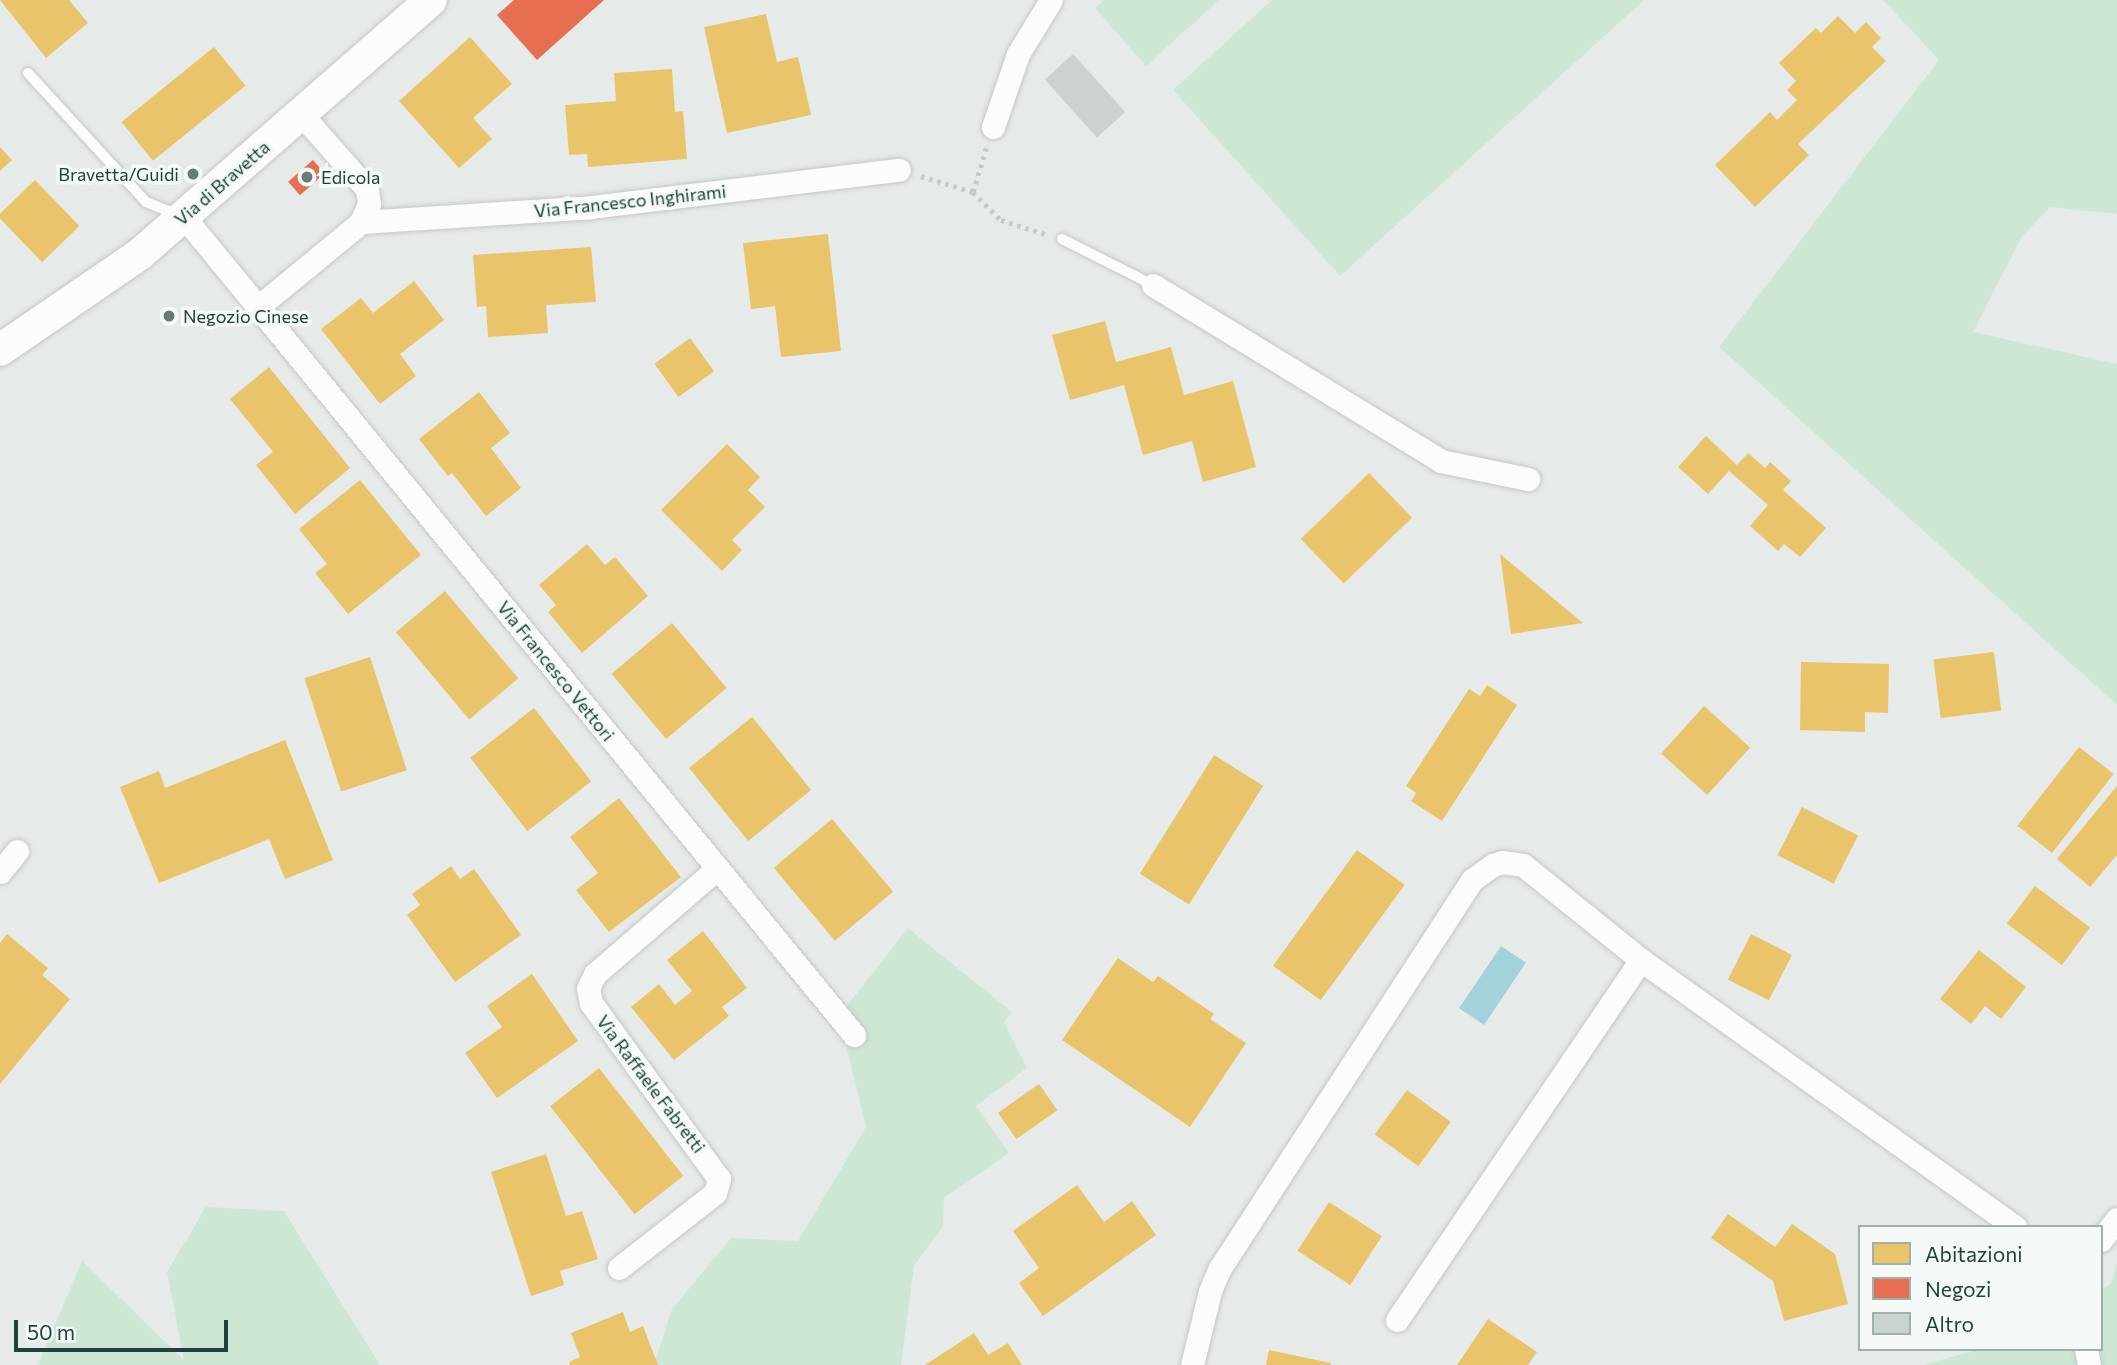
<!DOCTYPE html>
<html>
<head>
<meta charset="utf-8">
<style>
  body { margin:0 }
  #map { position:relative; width:2117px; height:1365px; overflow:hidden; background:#e6ebe9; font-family:Commissioner,sans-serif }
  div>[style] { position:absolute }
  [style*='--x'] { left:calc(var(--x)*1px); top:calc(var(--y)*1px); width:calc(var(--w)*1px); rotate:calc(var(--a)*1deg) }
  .green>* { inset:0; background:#cee6d6 }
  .water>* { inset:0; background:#a4d2dc; transform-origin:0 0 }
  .homes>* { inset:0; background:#e9c46a; transform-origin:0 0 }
  .shops>* { inset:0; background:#e76f51; transform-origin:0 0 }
  .building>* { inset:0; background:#ccd2d0; transform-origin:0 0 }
  .path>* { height:4.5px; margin-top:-2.25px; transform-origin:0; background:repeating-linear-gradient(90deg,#c2cbc9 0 3.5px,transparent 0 8.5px) }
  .roads { filter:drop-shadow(0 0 2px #c3c8c6) drop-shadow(0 0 2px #c3c8c6) }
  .lane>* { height:10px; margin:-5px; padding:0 5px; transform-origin:5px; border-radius:5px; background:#fbfcfc }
  .street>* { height:23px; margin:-11.5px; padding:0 11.5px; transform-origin:11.5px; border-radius:11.5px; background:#fbfcfc }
  .secondary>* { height:32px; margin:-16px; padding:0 16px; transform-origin:16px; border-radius:16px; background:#fbfcfc }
  .dots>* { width:19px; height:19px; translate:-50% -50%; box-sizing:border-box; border:4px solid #f5faf8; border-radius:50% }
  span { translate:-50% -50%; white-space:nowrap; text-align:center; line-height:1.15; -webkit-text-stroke:7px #f5faf8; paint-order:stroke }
  .poi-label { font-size:18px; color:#21423a }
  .right { translate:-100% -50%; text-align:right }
  .left { translate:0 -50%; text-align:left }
  .street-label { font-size:18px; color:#21423a }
  .legend { position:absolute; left:1858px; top:1225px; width:245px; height:126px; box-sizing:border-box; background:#f5faf8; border:2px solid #a0b0ac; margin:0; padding:9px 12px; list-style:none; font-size:21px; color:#21423a }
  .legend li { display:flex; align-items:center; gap:14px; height:35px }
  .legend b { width:35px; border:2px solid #a0b0ac }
  .scale { position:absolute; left:14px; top:1320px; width:214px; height:32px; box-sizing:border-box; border:4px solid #21423a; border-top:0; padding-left:9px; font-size:21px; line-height:24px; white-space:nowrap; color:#21423a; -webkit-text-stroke:5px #f5faf8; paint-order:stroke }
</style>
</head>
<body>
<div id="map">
  <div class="green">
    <div style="clip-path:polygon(1104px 0,1219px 0,1146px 66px,1095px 8px)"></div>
    <div style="clip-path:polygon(1272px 0,1644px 0,1340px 276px,1173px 90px)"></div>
    <div style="clip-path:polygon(1883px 0,2117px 0,2117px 214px,2050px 207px,2021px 238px,1973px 332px,2117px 364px,2117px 705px,1719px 347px,1939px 60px)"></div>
    <div style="clip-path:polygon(908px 928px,1012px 1012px,1004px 1022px,1027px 1068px,976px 1106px,1009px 1153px,944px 1198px,943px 1226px,914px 1266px,901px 1365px,654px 1365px,672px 1309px,731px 1238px,798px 1241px,866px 1127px,839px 1016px)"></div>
    <div style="clip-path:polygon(206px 1207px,284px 1211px,380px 1365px,38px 1365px,82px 1261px,184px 1360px,167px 1272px)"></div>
    <div style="clip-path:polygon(2117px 1262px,2117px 1365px,1923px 1365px,1980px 1349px,2101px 1349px,2101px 1290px,2111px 1284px)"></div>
  </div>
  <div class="water">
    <div style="left:1501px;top:946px;width:30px;height:75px;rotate:34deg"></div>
  </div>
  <div class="homes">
    <div style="clip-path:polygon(0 0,69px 0,88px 23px,46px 58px)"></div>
    <div style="clip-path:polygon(766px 14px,777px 62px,798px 57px,811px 115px,727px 133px,704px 27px)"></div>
    <div style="clip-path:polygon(1838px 16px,1855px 33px,1866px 22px,1881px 38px,1872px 47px,1886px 61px,1798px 144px,1809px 155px,1755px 207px,1715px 165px,1770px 112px,1777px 120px,1797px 100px,1787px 90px,1796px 81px,1779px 63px,1816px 28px,1821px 33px)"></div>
    <div style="clip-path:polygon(470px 37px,512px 84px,473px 118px,492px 139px,459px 168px,399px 101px)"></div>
    <div style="left:214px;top:47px;width:50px;height:119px;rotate:51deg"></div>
    <div style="clip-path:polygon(672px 69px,675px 112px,683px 111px,687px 159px,588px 167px,587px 154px,569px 155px,565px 105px,616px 101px,614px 73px)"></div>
    <div style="clip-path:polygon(0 147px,12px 160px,0 171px)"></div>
    <div style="left:35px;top:180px;width:64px;height:52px;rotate:46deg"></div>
    <div style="clip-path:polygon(828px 234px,841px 351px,781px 357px,775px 306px,751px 309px,743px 243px)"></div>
    <div style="clip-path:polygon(591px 247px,596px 302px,546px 305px,548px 333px,488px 337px,486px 306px,477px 307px,473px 255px)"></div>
    <div style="clip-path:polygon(414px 281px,444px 320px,400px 354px,416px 376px,380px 404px,321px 329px,361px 298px,373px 313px)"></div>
    <div style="clip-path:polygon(1105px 321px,1116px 362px,1171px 347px,1184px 395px,1233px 381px,1256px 467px,1203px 482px,1192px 441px,1143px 455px,1124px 385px,1070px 400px,1052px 335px)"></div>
    <div style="left:690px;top:338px;width:41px;height:44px;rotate:54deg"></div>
    <div style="clip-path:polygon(269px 367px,350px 468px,295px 514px,256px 465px,273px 452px,230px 399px)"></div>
    <div style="clip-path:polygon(479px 392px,510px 433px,491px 448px,521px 488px,486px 516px,452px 473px,448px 476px,419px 439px)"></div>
    <div style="clip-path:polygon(1706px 436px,1737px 465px,1748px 453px,1765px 468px,1770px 462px,1791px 481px,1783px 490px,1826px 528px,1800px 557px,1784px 544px,1778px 551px,1750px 526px,1768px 505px,1729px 471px,1708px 494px,1678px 467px)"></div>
    <div style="clip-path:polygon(727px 444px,760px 477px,748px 490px,765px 507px,732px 540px,742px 550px,722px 571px,661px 510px)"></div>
    <div style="left:1369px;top:473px;width:62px;height:95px;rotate:46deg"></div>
    <div style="clip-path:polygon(360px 480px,421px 555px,348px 614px,315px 573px,327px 564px,299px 529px)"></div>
    <div style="clip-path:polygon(587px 544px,605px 565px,615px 557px,648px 596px,582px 653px,548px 612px,556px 605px,539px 585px)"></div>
    <div style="clip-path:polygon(1500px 554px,1583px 623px,1511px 634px)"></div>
    <div style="left:445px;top:591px;width:114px;height:64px;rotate:50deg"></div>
    <div style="left:672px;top:623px;width:85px;height:79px;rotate:50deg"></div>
    <div style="left:1994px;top:652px;width:59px;height:61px;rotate:83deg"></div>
    <div style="left:370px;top:657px;width:119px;height:69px;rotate:72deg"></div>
    <div style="clip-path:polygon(1801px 662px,1889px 664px,1888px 713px,1865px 712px,1865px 732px,1800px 730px)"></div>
    <div style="clip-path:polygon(1487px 685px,1517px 705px,1442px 821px,1411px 801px,1416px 793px,1406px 786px,1469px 689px,1480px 696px)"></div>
    <div style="left:1704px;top:706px;width:62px;height:64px;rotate:42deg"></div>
    <div style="left:534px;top:708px;width:93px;height:81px;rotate:52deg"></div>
    <div style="left:752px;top:717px;width:94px;height:81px;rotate:51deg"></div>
    <div style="clip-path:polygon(285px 740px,333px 860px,285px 879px,269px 839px,159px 883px,120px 787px,159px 771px,165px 788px)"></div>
    <div style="left:2079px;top:747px;width:44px;height:100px;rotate:38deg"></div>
    <div style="left:1214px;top:755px;width:58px;height:140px;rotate:32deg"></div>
    <div style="clip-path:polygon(2117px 786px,2117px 855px,2090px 887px,2057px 859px)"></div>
    <div style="clip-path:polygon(619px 798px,681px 877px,609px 932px,576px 890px,598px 873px,570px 837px)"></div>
    <div style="left:1802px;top:807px;width:63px;height:54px;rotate:27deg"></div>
    <div style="left:832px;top:819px;width:95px;height:76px;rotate:50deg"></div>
    <div style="left:1357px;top:850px;width:59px;height:143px;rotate:36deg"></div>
    <div style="clip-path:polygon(451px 866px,460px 879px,474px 869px,521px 935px,455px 982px,407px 915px,420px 905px,412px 894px)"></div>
    <div style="left:2035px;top:886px;width:69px;height:47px;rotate:37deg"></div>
    <div style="clip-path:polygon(703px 931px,747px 988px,722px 1007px,729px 1016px,674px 1060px,631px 1007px,659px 984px,675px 1005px,692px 991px,667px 960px)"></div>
    <div style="clip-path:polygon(7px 934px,48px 968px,42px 975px,70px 999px,0 1084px,0 943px)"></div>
    <div style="left:1751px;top:934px;width:46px;height:51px;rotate:27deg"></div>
    <div style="clip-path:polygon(1979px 950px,2026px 987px,2001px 1019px,1985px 1006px,1971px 1024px,1940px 999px)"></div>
    <div style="clip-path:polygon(1118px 958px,1153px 982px,1158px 976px,1214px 1014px,1210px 1019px,1246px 1043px,1190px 1127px,1062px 1040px)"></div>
    <div style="clip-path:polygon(532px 974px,578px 1041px,497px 1098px,465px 1053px,502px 1027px,487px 1006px)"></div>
    <div style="left:599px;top:1068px;width:137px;height:62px;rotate:52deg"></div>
    <div style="left:1039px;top:1084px;width:32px;height:50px;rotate:55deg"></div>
    <div style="left:1407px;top:1090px;width:54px;height:55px;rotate:36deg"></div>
    <div style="clip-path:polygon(546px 1154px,566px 1216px,582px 1211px,598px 1259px,560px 1271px,564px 1285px,531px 1296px,491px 1172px)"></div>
    <div style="clip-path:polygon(1077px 1185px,1104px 1222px,1132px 1201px,1156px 1235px,1043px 1316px,1019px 1283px,1039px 1268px,1013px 1231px)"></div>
    <div style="left:1329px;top:1202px;width:63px;height:58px;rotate:33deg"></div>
    <div style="clip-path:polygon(1728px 1214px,1775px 1247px,1792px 1224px,1835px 1254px,1848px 1304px,1784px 1321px,1773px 1281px,1711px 1238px)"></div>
    <div style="clip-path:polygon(623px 1312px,630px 1332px,643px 1326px,658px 1365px,570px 1365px,569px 1362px,580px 1357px,571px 1333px)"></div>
    <div style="clip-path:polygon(1488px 1319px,1537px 1352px,1528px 1365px,1457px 1365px)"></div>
    <div style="clip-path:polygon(974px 1333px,988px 1355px,1008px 1343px,1022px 1365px,925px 1365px)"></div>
    <div style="clip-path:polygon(1269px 1350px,1331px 1363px,1330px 1365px,1266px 1365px)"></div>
  </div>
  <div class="shops">
    <div style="clip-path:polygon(514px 0,604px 0,537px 60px,497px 15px)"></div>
    <div style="left:313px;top:160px;width:18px;height:33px;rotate:49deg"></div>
  </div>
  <div class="building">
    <div style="left:1073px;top:54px;width:78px;height:38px;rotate:48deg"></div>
  </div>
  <div class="path">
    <div style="--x:921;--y:176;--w:54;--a:17.1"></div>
    <div style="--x:973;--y:192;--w:46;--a:-73.5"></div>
    <div style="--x:973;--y:192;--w:40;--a:45"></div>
    <div style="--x:1001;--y:220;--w:46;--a:17.7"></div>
  </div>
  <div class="roads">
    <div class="lane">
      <div style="--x:28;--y:73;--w:175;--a:47.5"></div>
      <div style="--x:146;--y:202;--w:35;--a:22"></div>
      <div style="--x:1062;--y:239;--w:102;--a:26.8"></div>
    </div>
    <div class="street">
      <div style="--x:993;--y:127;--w:77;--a:-71.1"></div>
      <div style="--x:1018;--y:54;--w:63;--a:-58.6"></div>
      <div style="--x:184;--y:217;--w:117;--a:50.6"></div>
      <div style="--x:258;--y:307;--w:134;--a:-39.5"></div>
      <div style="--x:361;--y:222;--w:20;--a:-66"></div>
      <div style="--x:369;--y:204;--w:15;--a:-98"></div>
      <div style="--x:367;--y:189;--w:100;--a:-131.3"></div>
      <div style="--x:361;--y:222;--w:230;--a:-3.7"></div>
      <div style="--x:591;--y:207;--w:310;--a:-6.9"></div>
      <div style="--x:1153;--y:285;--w:338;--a:31.4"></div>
      <div style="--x:1441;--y:461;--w:89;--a:11.7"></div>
      <div style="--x:258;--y:307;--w:941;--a:50.69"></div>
      <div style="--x:0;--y:872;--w:27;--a:-51"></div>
      <div style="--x:2101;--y:1240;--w:26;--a:-53"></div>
      <div style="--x:619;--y:1268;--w:122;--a:-38"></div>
      <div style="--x:715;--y:1193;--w:15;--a:-74"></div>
      <div style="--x:719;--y:1179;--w:218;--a:-126"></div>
      <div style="--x:591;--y:1003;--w:15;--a:-101"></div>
      <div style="--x:588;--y:988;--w:16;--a:-63"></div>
      <div style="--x:595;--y:974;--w:162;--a:-40.8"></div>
      <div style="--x:1397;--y:1320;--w:435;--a:-55.9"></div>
      <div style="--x:2086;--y:1349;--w:16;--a:79"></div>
      <div style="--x:1192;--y:1365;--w:76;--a:-76.3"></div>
      <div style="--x:1210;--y:1291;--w:25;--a:-67"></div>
      <div style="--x:1220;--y:1268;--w:463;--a:-57"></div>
      <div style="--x:1472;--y:880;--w:26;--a:-36"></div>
      <div style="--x:1493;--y:865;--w:9;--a:-18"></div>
      <div style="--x:1502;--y:862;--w:21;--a:8"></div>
      <div style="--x:1523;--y:865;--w:151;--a:38.8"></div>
      <div style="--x:1641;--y:960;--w:460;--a:35.5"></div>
    </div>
    <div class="secondary">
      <div style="--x:0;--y:350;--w:170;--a:-34.4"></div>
      <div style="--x:140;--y:254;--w:386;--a:-41.1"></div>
    </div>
  </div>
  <div class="dots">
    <div style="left:193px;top:174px;background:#667d77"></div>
    <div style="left:307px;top:177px;background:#667d77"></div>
    <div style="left:169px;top:316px;background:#667d77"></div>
  </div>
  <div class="poi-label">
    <span class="right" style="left:179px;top:174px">Bravetta/Guidi</span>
    <span class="left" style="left:321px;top:177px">Edicola</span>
    <span class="left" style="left:183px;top:316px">Negozio Cinese</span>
  </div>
  <div class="street-label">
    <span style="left:222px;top:183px;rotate:-41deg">Via di Bravetta</span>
    <span style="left:630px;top:201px;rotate:-6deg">Via Francesco Inghirami</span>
    <span style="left:556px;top:671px;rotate:51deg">Via Francesco Vettori</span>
    <span style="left:651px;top:1084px;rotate:53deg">Via Raffaele Fabretti</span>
  </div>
  <ul class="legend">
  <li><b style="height:19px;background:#e9c46a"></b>Abitazioni</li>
  <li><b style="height:19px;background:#e76f51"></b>Negozi</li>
  <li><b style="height:19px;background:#ccd2d0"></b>Altro</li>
  </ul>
  <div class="scale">50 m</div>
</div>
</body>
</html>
